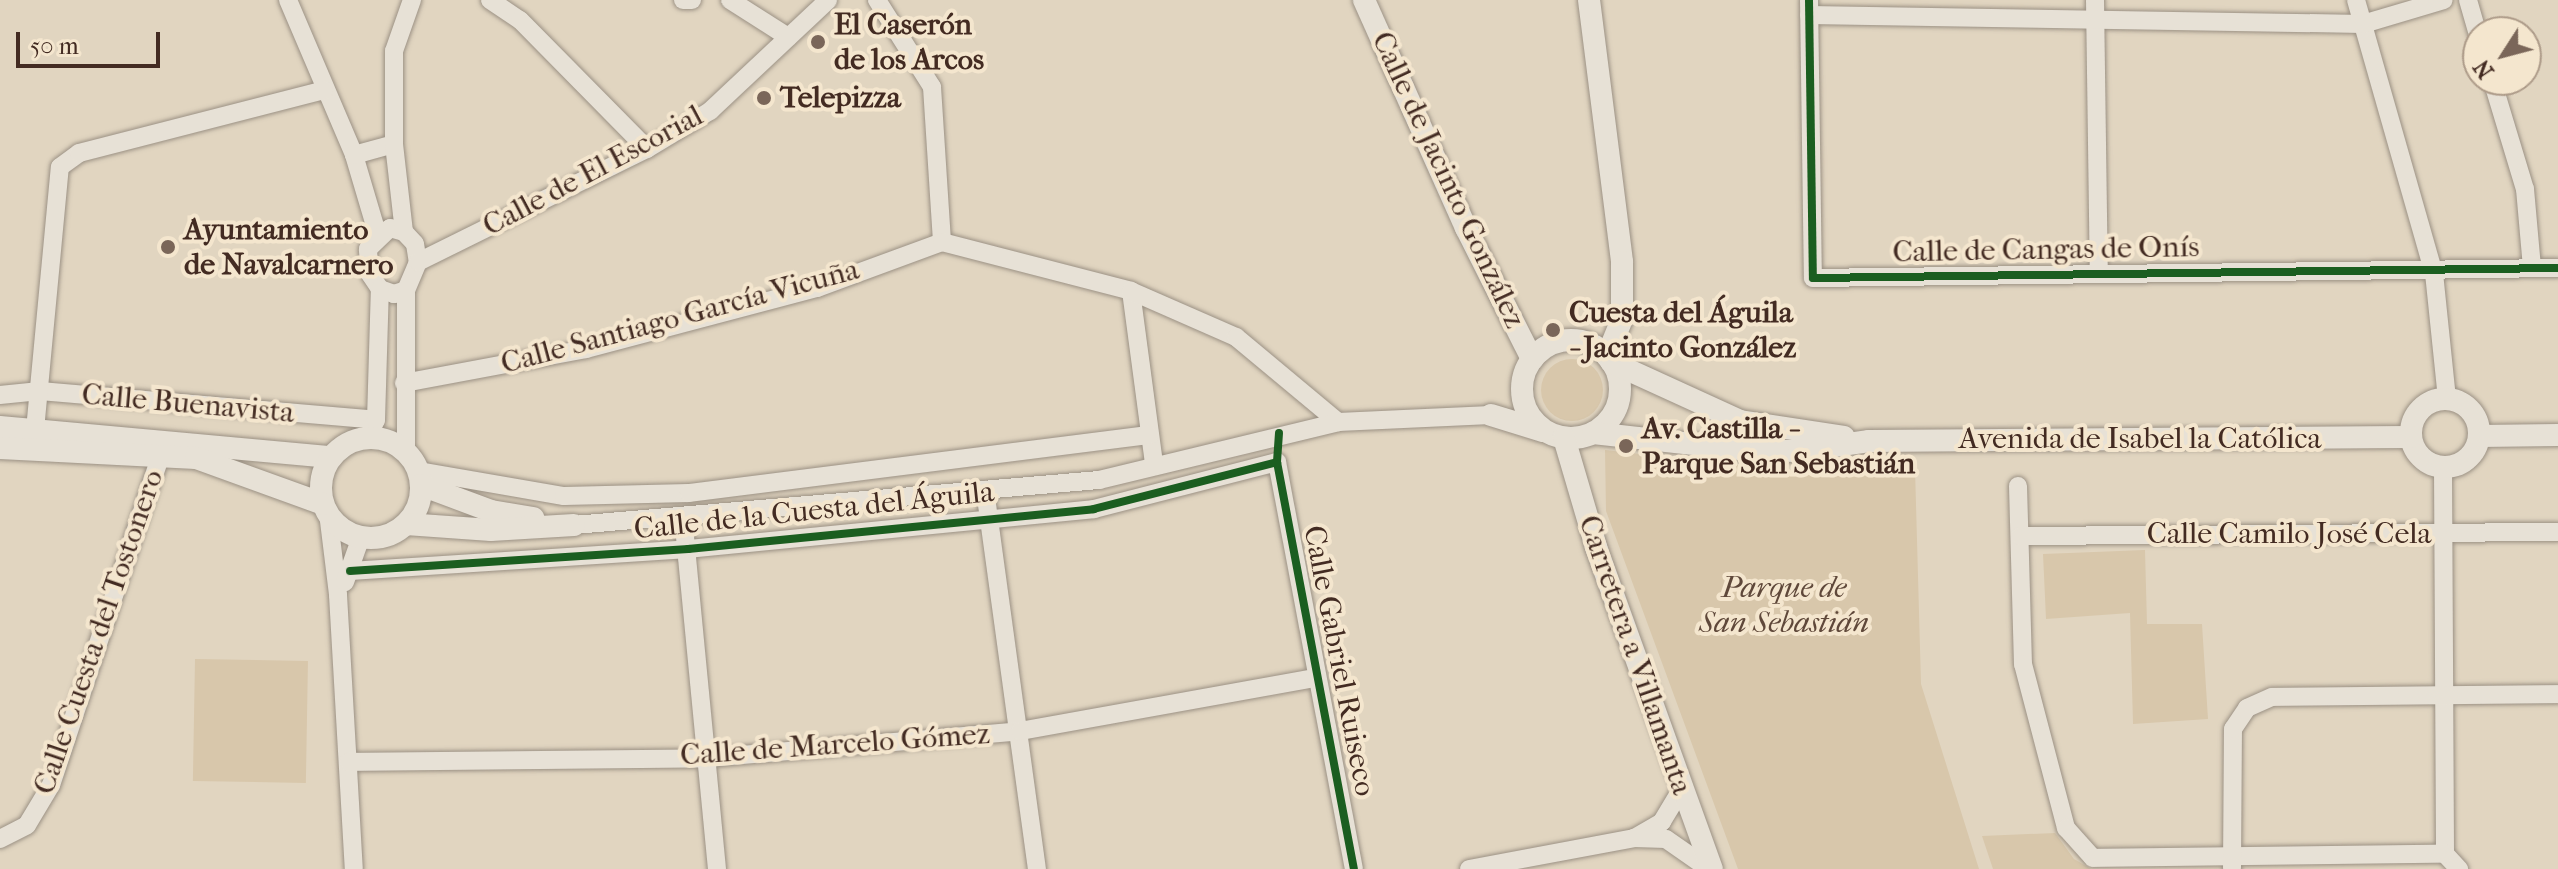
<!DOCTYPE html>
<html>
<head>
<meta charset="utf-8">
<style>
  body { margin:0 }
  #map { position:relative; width:2558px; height:869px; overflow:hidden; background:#e1d5c0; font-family:"IM FELL French Canon",serif }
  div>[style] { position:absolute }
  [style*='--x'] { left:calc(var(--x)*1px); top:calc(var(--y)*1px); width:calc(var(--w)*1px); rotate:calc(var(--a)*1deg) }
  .green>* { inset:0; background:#d8c7ab; transform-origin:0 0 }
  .round { border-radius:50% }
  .roads { filter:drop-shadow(0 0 2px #9b9184) drop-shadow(0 0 2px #9b9184) }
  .minor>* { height:18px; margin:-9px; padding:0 9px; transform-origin:9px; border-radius:9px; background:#e7e1d6 }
  .tertiary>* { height:22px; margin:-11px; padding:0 11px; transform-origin:11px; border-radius:11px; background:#e7e1d6 }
  .tertiary>.ring { margin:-11px; padding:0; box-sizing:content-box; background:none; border:22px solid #e7e1d6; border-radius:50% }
  .cycleway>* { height:8px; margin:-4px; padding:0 4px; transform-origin:4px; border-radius:4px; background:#1b5e20 }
  .dots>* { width:22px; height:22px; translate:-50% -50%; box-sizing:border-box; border:4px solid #f4e6ce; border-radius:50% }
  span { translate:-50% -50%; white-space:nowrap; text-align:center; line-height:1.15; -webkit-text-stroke:8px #f4e6ce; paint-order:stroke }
  .poi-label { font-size:30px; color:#432b22; font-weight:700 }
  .left { translate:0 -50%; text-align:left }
  .street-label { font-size:30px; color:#432b22 }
  .park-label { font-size:30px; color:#5f483a; font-style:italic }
  .north { position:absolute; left:2462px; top:16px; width:80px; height:80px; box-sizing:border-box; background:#f4e6ce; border:2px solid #ad9b89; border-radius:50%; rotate:234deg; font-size:22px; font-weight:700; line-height:32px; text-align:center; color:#432b22 }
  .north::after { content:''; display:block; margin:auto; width:28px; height:36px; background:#7a6659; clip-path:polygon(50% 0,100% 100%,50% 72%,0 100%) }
  .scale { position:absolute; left:16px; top:32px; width:144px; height:36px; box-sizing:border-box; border:4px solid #432b22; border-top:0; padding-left:10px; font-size:24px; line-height:28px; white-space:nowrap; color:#432b22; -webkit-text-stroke:6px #f4e6ce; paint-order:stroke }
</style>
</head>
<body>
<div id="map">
  <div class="green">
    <div class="round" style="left:1541px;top:359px;width:62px;height:62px"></div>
    <div style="clip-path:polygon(1605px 450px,1772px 469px,1915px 468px,1921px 684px,1979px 869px,1738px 869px,1606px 511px)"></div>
    <div style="clip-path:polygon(2145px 550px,2147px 624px,2202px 624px,2208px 719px,2133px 724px,2130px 613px,2046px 619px,2043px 554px)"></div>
    <div style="left:195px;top:659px;width:113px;height:122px;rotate:1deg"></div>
    <div style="clip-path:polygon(2055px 833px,2074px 859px,2091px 869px,1993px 869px,1982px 836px)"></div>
  </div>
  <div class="roads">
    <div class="minor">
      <div style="--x:288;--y:0;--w:168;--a:66.9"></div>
      <div style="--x:354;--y:155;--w:84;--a:73.5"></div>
      <div style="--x:490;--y:0;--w:36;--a:34"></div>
      <div style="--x:520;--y:20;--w:181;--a:45.4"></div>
      <div style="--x:683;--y:0;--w:9;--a:0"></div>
      <div style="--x:730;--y:0;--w:69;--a:32.5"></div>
      <div style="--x:877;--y:0;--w:103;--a:57.7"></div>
      <div style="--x:932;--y:87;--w:155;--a:86.3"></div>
      <div style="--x:1809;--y:0;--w:278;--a:89.2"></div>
      <div style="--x:1813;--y:278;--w:745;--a:-0.77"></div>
      <div style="--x:2095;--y:0;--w:272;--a:89.2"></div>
      <div style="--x:2356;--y:0;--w:284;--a:74.1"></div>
      <div style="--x:2434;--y:273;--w:126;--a:84.1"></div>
      <div style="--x:2468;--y:0;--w:36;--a:74"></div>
      <div style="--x:1809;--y:15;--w:554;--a:0.93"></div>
      <div style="--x:2363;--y:24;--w:84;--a:-16.5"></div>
      <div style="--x:2492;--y:80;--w:114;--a:73.2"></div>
      <div style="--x:2525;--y:189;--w:79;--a:84.9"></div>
      <div style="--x:354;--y:155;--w:41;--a:-15.4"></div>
      <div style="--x:390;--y:228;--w:15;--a:16"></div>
      <div style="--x:404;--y:232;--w:16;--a:47"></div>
      <div style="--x:415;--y:244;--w:18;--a:81"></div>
      <div style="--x:418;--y:262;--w:30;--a:113"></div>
      <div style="--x:406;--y:290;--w:13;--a:162"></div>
      <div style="--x:394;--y:294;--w:15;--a:-160"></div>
      <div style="--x:380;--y:289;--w:18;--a:-124"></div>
      <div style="--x:370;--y:274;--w:25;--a:-95"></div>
      <div style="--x:368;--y:249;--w:30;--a:-44"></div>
      <div style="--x:404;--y:232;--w:89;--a:-96.5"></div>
      <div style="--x:394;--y:144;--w:93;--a:-90"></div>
      <div style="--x:394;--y:51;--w:54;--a:-70.6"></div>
      <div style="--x:418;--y:262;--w:255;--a:-26.3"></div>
      <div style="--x:647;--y:149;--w:74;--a:-31.1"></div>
      <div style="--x:710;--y:111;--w:162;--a:-43.2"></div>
      <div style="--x:1131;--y:291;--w:175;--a:82.4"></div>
      <div style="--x:404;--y:383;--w:185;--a:-10.6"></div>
      <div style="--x:586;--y:349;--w:239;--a:-14.8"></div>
      <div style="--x:817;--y:288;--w:133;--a:-20.2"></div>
      <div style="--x:942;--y:242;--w:195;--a:14.5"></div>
      <div style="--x:1131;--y:291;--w:115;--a:23.7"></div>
      <div style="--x:1236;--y:337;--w:133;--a:39.8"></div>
      <div style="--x:0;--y:395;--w:40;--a:-5.7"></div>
      <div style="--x:40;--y:391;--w:337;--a:4.9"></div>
      <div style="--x:35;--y:430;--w:264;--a:-84.6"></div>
      <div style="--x:60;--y:167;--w:24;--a:-36"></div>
      <div style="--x:79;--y:153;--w:253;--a:-14.4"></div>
      <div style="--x:368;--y:437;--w:19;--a:-65"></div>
      <div style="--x:376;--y:420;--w:131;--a:-88.3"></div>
      <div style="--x:406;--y:451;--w:161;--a:-90"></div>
      <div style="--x:2443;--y:468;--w:386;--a:89.7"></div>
      <div style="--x:2445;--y:854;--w:21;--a:47"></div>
      <div style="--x:419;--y:471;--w:147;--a:9.8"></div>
      <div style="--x:564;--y:496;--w:125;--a:-1.4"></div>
      <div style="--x:689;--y:493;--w:464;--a:-7.2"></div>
      <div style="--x:2018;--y:486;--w:178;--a:88.4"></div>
      <div style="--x:2023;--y:664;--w:170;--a:75.3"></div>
      <div style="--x:2066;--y:828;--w:40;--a:48"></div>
      <div style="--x:2093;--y:858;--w:352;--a:-0.7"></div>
      <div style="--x:985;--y:490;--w:383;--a:82.2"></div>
      <div style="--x:328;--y:513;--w:83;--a:83"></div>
      <div style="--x:338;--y:595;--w:274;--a:86.7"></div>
      <div style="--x:683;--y:516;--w:355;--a:84.5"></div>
      <div style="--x:574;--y:525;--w:527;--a:-4.9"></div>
      <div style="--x:1099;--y:480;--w:246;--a:-13.6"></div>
      <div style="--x:1338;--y:422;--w:153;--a:-2.6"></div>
      <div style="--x:2020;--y:536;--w:538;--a:-0.43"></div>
      <div style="--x:350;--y:571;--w:339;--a:-3.7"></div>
      <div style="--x:688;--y:549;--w:408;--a:-5.6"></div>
      <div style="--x:1094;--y:509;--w:189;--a:-14.4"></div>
      <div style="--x:1277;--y:462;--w:414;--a:79.3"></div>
      <div style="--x:345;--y:582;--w:48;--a:-70.4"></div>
      <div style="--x:349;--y:762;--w:358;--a:-0.6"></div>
      <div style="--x:707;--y:758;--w:314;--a:-4.9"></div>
      <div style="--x:1020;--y:731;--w:301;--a:-10.2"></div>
      <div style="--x:1681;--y:790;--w:37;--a:121"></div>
      <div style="--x:1662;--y:822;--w:32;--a:150"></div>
      <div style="--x:1634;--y:838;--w:32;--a:2"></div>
      <div style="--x:1666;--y:839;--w:52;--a:34.9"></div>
      <div style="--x:0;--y:839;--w:30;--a:-27"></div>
      <div style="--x:27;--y:825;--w:47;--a:-59"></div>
      <div style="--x:51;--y:785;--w:349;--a:-71.6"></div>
      <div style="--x:2232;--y:868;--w:139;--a:-89.6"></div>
      <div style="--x:2233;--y:729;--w:25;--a:-56"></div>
      <div style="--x:2247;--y:708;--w:27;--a:-24"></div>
      <div style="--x:2272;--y:697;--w:286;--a:-0.6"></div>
      <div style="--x:1469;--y:869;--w:168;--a:-10.6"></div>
    </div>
    <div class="tertiary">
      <div style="--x:1364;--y:0;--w:250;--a:65.9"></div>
      <div style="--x:1466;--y:228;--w:147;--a:63.3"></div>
      <div style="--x:1589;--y:0;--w:264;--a:82.8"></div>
      <div style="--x:1622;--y:262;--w:57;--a:90"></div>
      <div style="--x:1622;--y:319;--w:40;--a:112"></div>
      <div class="ring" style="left:1522px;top:340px;width:76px;height:76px"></div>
      <div style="--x:1611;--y:362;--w:142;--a:24.6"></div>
      <div style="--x:1740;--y:421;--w:105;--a:8.7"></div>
      <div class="ring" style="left:2411px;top:399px;width:46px;height:46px"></div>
      <div style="--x:1491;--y:415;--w:54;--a:17.1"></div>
      <div style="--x:0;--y:427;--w:332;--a:5.2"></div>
      <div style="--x:1593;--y:433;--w:154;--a:6.3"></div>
      <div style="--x:1746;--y:450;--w:53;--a:1.1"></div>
      <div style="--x:1799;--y:451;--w:71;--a:-8.1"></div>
      <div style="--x:1869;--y:441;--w:542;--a:-0.42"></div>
      <div style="--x:2480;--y:436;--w:78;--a:-0.7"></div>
      <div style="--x:1564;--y:438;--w:114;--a:73.6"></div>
      <div style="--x:1596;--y:547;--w:342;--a:70.2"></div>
      <div class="ring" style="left:321px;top:438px;width:78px;height:78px"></div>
      <div style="--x:0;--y:448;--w:196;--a:2.9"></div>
      <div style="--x:196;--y:458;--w:135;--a:19.9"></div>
      <div style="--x:421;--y:485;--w:75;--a:20.4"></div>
      <div style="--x:491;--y:511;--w:43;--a:9.5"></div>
      <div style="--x:406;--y:524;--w:85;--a:4"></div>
      <div style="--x:491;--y:530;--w:83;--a:-3.4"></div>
    </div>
  </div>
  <div class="cycleway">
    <div style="--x:1809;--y:0;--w:278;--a:89.2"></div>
    <div style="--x:1813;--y:278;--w:745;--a:-0.77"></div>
    <div style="--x:1279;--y:433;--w:29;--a:94"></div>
    <div style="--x:1277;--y:462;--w:414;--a:79.3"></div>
    <div style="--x:350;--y:571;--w:339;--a:-3.7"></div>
    <div style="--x:688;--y:549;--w:408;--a:-5.6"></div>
    <div style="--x:1094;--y:509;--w:189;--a:-14.4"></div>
  </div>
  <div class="dots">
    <div style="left:818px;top:42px;background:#7a6659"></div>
    <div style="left:764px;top:98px;background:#7a6659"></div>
    <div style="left:168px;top:247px;background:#7a6659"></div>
    <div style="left:1553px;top:330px;background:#7a6659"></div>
    <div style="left:1626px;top:446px;background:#7a6659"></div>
  </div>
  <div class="poi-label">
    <span class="left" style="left:834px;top:42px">El Caserón<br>de los Arcos</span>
    <span class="left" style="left:780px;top:98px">Telepizza</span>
    <span class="left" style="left:184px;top:247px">Ayuntamiento<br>de Navalcarnero</span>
    <span class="left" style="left:1569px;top:330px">Cuesta del Águila<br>- Jacinto González</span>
    <span class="left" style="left:1642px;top:446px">Av. Castilla -<br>Parque San Sebastián</span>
  </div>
  <div class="street-label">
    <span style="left:593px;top:171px;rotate:-28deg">Calle de El Escorial</span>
    <span style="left:1448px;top:180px;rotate:65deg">Calle de Jacinto González</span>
    <span style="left:2046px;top:250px;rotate:-1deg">Calle de Cangas de Onís</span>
    <span style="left:680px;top:317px;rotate:-15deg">Calle Santiago García Vicuña</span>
    <span style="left:188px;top:404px;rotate:5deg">Calle Buenavista</span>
    <span style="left:2140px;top:439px">Avenida de Isabel la Católica</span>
    <span style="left:814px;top:511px;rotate:-6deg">Calle de la Cuesta del Águila</span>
    <span style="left:2289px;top:534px">Calle Camilo José Cela</span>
    <span style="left:99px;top:632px;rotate:-71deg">Calle Cuesta del Tostonero</span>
    <span style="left:1635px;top:655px;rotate:71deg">Carretera a Villamanta</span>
    <span style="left:1339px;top:661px;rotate:79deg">Calle Gabriel Ruiseco</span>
    <span style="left:835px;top:745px;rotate:-4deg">Calle de Marcelo Gómez</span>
  </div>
  <div class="park-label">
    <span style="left:1784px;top:605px">Parque de<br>San Sebastián</span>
  </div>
  <div class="north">N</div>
  <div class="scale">50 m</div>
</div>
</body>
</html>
